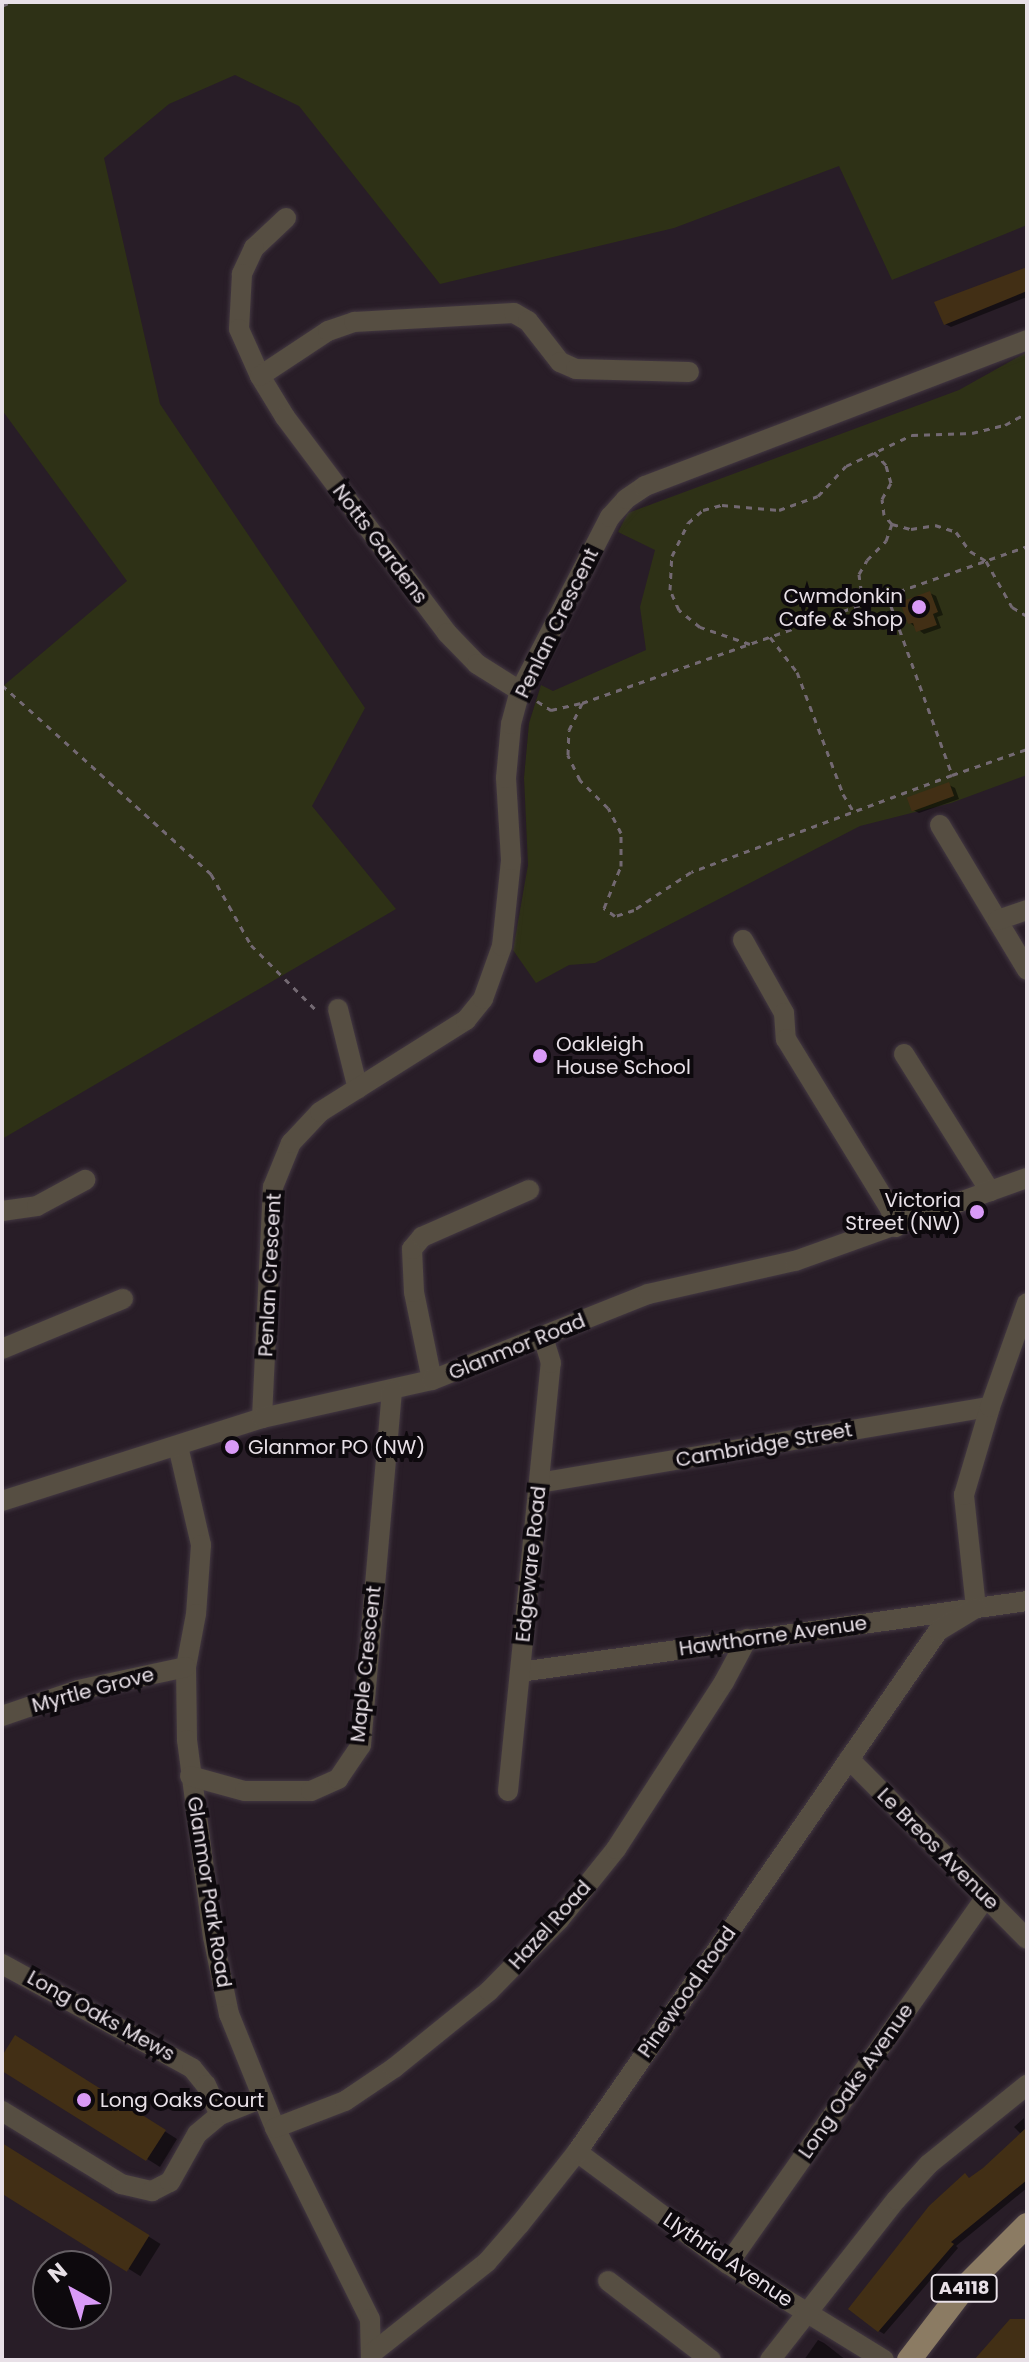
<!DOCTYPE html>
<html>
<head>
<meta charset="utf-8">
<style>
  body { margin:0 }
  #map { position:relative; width:1029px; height:2362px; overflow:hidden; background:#281d27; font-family:Poppins,sans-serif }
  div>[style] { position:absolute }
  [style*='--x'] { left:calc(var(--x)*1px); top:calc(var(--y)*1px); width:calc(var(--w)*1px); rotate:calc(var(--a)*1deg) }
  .green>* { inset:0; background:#2e3116 }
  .shadow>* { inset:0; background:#0007; transform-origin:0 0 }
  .building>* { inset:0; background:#422f15; transform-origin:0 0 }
  .path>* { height:3px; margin-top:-1.5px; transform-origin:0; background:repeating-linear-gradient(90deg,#736972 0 6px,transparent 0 12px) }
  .roads { filter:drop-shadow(0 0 2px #433842) drop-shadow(0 0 2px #433842) }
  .minor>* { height:20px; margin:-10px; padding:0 10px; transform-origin:10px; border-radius:10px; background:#564e42 }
  .major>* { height:24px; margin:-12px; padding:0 12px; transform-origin:12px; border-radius:12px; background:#8b7b63 }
  .dots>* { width:22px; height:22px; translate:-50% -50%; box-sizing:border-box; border:4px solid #0d090d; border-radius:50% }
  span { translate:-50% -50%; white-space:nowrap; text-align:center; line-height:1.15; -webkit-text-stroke:8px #0d090d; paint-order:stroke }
  .shield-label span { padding:2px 6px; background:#0d090d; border:2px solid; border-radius:6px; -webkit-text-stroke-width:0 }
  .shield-label { font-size:18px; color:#e8e0e7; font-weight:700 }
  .street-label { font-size:20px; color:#e8e0e7 }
  .poi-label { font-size:20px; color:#e8e0e7 }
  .right { translate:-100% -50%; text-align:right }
  .left { translate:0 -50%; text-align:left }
  .frame { position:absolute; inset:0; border:4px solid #e8e0e7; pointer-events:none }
  .north { position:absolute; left:32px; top:2250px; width:80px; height:80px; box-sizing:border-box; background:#0d090d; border:2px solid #655f64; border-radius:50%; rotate:320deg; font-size:22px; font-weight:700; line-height:32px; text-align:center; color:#e8e0e7 }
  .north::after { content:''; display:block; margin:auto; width:28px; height:36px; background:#d99af7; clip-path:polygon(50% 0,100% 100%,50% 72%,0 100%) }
</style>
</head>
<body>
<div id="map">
  <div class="green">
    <div style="clip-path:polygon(2px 2px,1027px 2px,1027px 225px,892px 280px,839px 166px,674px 228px,440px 284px,299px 106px,235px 75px,169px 104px,104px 158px,160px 404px,365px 708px,312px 806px,396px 909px,2px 1139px,2px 687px,127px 581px,2px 410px)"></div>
    <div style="clip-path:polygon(1027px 352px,1027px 775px,951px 803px,860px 826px,595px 963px,569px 965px,536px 983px,513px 950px,528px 865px,524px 778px,529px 723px,541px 685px,553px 691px,646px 650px,640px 607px,655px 550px,618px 532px,628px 513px,959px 390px)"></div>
  </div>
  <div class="shadow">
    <div style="clip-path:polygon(1027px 268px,1027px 297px,951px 327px,945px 324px)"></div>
    <div style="clip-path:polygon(930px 593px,936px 596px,943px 615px,937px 617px,941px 628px,924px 634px,910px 623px)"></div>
    <div style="clip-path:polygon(949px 785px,955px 788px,959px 799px,919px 813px,913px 810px)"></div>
    <div style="clip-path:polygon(28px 2045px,177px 2139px,160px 2167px,2px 2068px,2px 2060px)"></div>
    <div style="clip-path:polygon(1024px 2118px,1027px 2188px,956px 2246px,958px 2248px,884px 2334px,879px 2331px,965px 2176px,971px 2179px,1022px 2135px,1014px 2127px)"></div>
    <div style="left:2px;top:2145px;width:187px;height:38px;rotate:32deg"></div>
    <div style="clip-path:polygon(818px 2340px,824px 2343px,846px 2360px,804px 2360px)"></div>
  </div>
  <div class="building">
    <div style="clip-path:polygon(1027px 267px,1027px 291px,944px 325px,934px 302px)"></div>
    <div style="clip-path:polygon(930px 591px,938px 612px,933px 614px,937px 625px,916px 632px,913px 623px,908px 624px,900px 602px)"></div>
    <div style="left:949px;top:782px;width:15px;height:45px;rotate:70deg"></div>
    <div style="clip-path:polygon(15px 2035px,166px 2130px,146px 2161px,2px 2071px,2px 2056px)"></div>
    <div style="clip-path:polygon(1027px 2127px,1027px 2180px,951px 2242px,954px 2244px,878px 2332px,848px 2309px,929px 2206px,965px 2173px,969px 2178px,983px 2168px)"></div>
    <div style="left:2px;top:2143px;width:174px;height:43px;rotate:32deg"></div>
    <div style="clip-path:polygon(1010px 2319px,1027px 2319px,1027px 2360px,974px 2360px)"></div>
  </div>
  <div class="path">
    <div style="--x:2;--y:6;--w:10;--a:-24"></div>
    <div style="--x:892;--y:524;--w:20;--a:15"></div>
    <div style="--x:911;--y:529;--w:24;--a:-9"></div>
    <div style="--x:935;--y:525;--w:22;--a:18"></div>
    <div style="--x:956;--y:532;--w:24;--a:54"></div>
    <div style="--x:970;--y:551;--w:19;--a:32"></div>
    <div style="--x:986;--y:561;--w:53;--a:60.5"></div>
    <div style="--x:1012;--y:607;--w:17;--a:31"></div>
    <div style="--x:887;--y:595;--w:191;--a:70.1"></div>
    <div style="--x:952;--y:775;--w:79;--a:-19.1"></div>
    <div style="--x:863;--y:603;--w:29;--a:-98"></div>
    <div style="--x:859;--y:574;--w:16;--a:-60"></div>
    <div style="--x:867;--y:560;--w:27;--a:-45"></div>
    <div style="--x:886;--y:541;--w:18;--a:-71"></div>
    <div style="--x:892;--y:524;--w:12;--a:-132"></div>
    <div style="--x:884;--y:515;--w:16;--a:-97"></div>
    <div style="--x:882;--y:499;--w:18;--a:-61"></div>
    <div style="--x:891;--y:483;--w:19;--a:-106"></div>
    <div style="--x:886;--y:465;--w:18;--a:-133"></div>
    <div style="--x:770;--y:637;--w:44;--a:52.4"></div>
    <div style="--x:797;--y:672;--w:130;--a:69.3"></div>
    <div style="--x:843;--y:794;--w:21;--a:59"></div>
    <div style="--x:750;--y:644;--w:53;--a:-161.2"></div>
    <div style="--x:700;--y:627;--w:27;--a:-141"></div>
    <div style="--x:679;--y:610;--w:22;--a:-114"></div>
    <div style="--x:670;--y:590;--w:34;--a:-87"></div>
    <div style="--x:672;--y:556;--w:37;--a:-64"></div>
    <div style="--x:688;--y:523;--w:20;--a:-41"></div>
    <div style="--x:703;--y:510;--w:20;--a:-15"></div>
    <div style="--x:722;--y:505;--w:57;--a:5"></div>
    <div style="--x:779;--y:510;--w:41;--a:-19.7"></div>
    <div style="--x:818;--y:496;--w:41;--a:-47"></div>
    <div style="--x:846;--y:466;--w:73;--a:-25.2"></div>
    <div style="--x:912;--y:435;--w:60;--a:-1.9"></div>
    <div style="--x:972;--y:433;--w:34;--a:-14"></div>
    <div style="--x:1005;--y:425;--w:25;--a:-29"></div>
    <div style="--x:2;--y:685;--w:282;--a:42.1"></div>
    <div style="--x:211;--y:874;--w:81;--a:60.6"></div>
    <div style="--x:251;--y:945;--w:95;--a:45"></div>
    <div style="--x:537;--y:701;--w:17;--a:33"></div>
    <div style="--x:551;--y:710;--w:32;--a:-13"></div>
    <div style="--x:952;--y:775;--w:278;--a:159.6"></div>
    <div style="--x:691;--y:872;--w:69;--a:146.3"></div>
    <div style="--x:634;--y:910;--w:20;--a:162"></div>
    <div style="--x:615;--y:916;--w:14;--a:-144"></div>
    <div style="--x:604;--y:908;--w:45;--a:-68"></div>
    <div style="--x:621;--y:866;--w:33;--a:-90"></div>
    <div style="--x:621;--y:833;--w:28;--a:-117"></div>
    <div style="--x:608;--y:808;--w:40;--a:-135"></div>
    <div style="--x:580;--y:780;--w:28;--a:-116"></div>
    <div style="--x:568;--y:755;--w:25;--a:-88"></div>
    <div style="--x:569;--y:730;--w:30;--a:-64"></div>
    <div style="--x:582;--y:703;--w:472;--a:-19.4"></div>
  </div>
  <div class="roads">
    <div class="minor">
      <div style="--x:286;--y:218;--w:44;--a:136.8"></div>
      <div style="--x:254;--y:248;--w:29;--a:115"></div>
      <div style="--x:242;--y:274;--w:55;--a:93.1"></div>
      <div style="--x:239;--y:329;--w:51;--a:65.9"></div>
      <div style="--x:260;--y:376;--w:48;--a:58.6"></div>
      <div style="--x:285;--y:417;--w:270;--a:53.1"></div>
      <div style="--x:447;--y:633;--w:43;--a:45.9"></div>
      <div style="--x:477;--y:664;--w:51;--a:32.1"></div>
      <div style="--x:260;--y:376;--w:82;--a:-33.5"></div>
      <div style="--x:328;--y:331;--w:28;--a:-19"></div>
      <div style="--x:354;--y:322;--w:160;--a:-3.2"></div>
      <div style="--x:514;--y:313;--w:16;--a:30"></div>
      <div style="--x:528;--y:321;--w:52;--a:52"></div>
      <div style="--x:560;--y:362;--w:17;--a:24"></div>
      <div style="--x:576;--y:369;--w:113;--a:1.5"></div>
      <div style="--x:940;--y:825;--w:169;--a:59"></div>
      <div style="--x:998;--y:920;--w:31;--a:-19"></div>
      <div style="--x:743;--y:940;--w:84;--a:60.7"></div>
      <div style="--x:784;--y:1013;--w:26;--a:86"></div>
      <div style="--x:786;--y:1039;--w:199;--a:58.5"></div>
      <div style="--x:890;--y:1209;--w:19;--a:72"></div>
      <div style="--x:338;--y:1009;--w:82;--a:76"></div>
      <div style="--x:904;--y:1054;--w:162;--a:57.9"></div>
      <div style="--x:2;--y:1211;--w:35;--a:-8"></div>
      <div style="--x:37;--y:1206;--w:55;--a:-28.4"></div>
      <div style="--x:2;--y:1349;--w:131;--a:-22.5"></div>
      <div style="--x:432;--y:1380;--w:90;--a:-101.6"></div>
      <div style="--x:414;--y:1292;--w:43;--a:-92.7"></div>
      <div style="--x:412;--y:1249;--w:16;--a:-50"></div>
      <div style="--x:422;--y:1237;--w:117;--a:-23.7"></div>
      <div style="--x:262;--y:1418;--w:231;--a:-87.3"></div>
      <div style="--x:273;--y:1187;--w:48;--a:-67.8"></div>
      <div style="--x:291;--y:1143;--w:42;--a:-46.9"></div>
      <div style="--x:320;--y:1112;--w:173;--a:-32.2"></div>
      <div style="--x:466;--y:1020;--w:27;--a:-51"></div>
      <div style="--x:483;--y:999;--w:56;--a:-70.3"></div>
      <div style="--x:502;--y:946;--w:86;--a:-84"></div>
      <div style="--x:511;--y:860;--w:82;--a:-93.5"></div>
      <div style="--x:506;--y:778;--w:54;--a:-84.7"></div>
      <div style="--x:511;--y:724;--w:34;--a:-75"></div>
      <div style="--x:520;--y:691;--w:196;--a:-62.7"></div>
      <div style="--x:610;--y:517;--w:24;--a:-48"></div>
      <div style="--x:626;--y:499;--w:23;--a:-34"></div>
      <div style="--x:645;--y:486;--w:409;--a:-20.9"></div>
      <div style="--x:178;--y:1446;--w:102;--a:76.9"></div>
      <div style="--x:201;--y:1545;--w:69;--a:94.1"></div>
      <div style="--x:196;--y:1614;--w:54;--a:100.7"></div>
      <div style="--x:186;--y:1667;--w:73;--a:89.2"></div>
      <div style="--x:187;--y:1740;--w:199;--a:82.5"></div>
      <div style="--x:213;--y:1937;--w:79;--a:78.3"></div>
      <div style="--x:229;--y:2014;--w:123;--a:68"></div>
      <div style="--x:275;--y:2128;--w:213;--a:63.6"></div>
      <div style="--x:370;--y:2319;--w:41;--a:88.6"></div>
      <div style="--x:539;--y:1483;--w:457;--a:-9.6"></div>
      <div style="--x:2;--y:1501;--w:273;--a:-17.7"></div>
      <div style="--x:262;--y:1418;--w:174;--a:-12.6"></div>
      <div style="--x:432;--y:1380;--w:232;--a:-21.7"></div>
      <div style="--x:648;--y:1294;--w:151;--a:-12.7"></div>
      <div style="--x:795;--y:1261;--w:246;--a:-19.7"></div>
      <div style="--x:976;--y:1608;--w:114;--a:-96.1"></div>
      <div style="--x:964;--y:1495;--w:92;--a:-73.5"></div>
      <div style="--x:990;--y:1407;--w:110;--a:-70.4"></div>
      <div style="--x:520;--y:1672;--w:512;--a:-7.97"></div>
      <div style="--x:2;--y:1716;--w:80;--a:-18.9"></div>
      <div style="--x:78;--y:1690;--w:110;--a:-12"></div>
      <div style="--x:849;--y:1759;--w:253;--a:45.3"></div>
      <div style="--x:190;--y:1776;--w:57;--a:15.3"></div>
      <div style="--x:245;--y:1791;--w:66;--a:0"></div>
      <div style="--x:311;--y:1791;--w:30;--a:-24"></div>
      <div style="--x:338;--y:1779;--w:41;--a:-55.9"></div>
      <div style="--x:361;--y:1745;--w:356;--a:-85"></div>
      <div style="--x:508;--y:1791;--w:430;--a:-84.3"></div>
      <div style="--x:551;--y:1363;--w:27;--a:-107"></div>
      <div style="--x:2;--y:1964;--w:217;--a:28.7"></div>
      <div style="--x:192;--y:2068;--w:22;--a:51"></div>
      <div style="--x:206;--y:2085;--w:33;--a:65"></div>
      <div style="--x:2;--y:2111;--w:140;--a:31.5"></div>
      <div style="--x:121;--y:2184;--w:32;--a:13"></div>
      <div style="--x:152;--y:2191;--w:20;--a:-27"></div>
      <div style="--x:170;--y:2182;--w:55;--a:-60.6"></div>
      <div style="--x:197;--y:2134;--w:30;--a:-40"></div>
      <div style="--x:220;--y:2115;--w:46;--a:-21.6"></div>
      <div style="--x:275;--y:2128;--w:75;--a:-21.1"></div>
      <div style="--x:345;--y:2101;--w:59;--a:-34"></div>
      <div style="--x:394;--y:2068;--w:122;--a:-39"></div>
      <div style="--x:489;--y:1991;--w:100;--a:-45.4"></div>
      <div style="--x:559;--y:1920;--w:91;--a:-51.2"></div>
      <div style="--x:616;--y:1849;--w:199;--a:-57.1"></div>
      <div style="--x:724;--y:1682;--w:49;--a:-61.9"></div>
      <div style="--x:577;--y:2152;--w:188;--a:36.6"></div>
      <div style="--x:728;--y:2264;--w:183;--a:31.6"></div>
      <div style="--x:728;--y:2264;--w:447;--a:-54.9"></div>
      <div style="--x:608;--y:2281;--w:130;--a:37.5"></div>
      <div style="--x:371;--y:2354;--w:148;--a:-38.4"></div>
      <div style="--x:487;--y:2262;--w:50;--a:-49"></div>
      <div style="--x:520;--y:2224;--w:92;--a:-51.6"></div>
      <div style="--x:577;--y:2152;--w:634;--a:-55.28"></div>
      <div style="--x:938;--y:1631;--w:44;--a:-31.2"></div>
      <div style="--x:770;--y:2360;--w:204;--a:-51.8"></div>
      <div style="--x:896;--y:2200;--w:49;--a:-47.5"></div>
      <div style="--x:929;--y:2164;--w:126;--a:-38.9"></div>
    </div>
    <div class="major">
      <div style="--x:909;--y:2360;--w:91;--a:-52.6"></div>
      <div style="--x:964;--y:2288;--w:89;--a:-45"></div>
    </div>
  </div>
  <div class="dots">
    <div style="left:919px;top:607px;background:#d99af7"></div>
    <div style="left:540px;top:1056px;background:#d99af7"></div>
    <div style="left:977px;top:1212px;background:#d99af7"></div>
    <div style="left:232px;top:1447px;background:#d99af7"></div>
    <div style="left:84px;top:2100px;background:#d99af7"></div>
  </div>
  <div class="shield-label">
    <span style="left:964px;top:2288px">A4118</span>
  </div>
  <div class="street-label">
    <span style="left:380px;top:544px;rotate:53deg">Notts Gardens</span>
    <span style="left:557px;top:623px;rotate:-64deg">Penlan Crescent</span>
    <span style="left:270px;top:1275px;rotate:-87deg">Penlan Crescent</span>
    <span style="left:517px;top:1347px;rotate:-22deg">Glanmor Road</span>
    <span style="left:764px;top:1445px;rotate:-10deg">Cambridge Street</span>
    <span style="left:531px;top:1564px;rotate:-84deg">Edgeware Road</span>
    <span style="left:773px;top:1636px;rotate:-8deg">Hawthorne Avenue</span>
    <span style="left:366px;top:1664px;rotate:-84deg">Maple Crescent</span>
    <span style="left:93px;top:1690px;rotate:-15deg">Myrtle Grove</span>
    <span style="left:938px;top:1849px;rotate:45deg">Le Breos Avenue</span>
    <span style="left:209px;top:1892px;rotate:81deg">Glanmor Park Road</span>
    <span style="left:550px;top:1925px;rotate:-48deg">Hazel Road</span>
    <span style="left:687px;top:1992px;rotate:-55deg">Pinewood Road</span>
    <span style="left:101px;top:2016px;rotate:29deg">Long Oaks Mews</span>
    <span style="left:856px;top:2081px;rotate:-55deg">Long Oaks Avenue</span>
    <span style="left:728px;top:2260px;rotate:34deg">Llythrid Avenue</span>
  </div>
  <div class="poi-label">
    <span class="right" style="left:903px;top:608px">Cwmdonkin<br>Cafe &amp; Shop</span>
    <span class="left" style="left:556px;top:1056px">Oakleigh<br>House School</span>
    <span class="right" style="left:961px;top:1212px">Victoria<br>Street (NW)</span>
    <span class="left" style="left:248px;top:1447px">Glanmor PO (NW)</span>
    <span class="left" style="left:100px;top:2100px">Long Oaks Court</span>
  </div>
  <div class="frame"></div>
  <div class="north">N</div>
</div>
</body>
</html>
